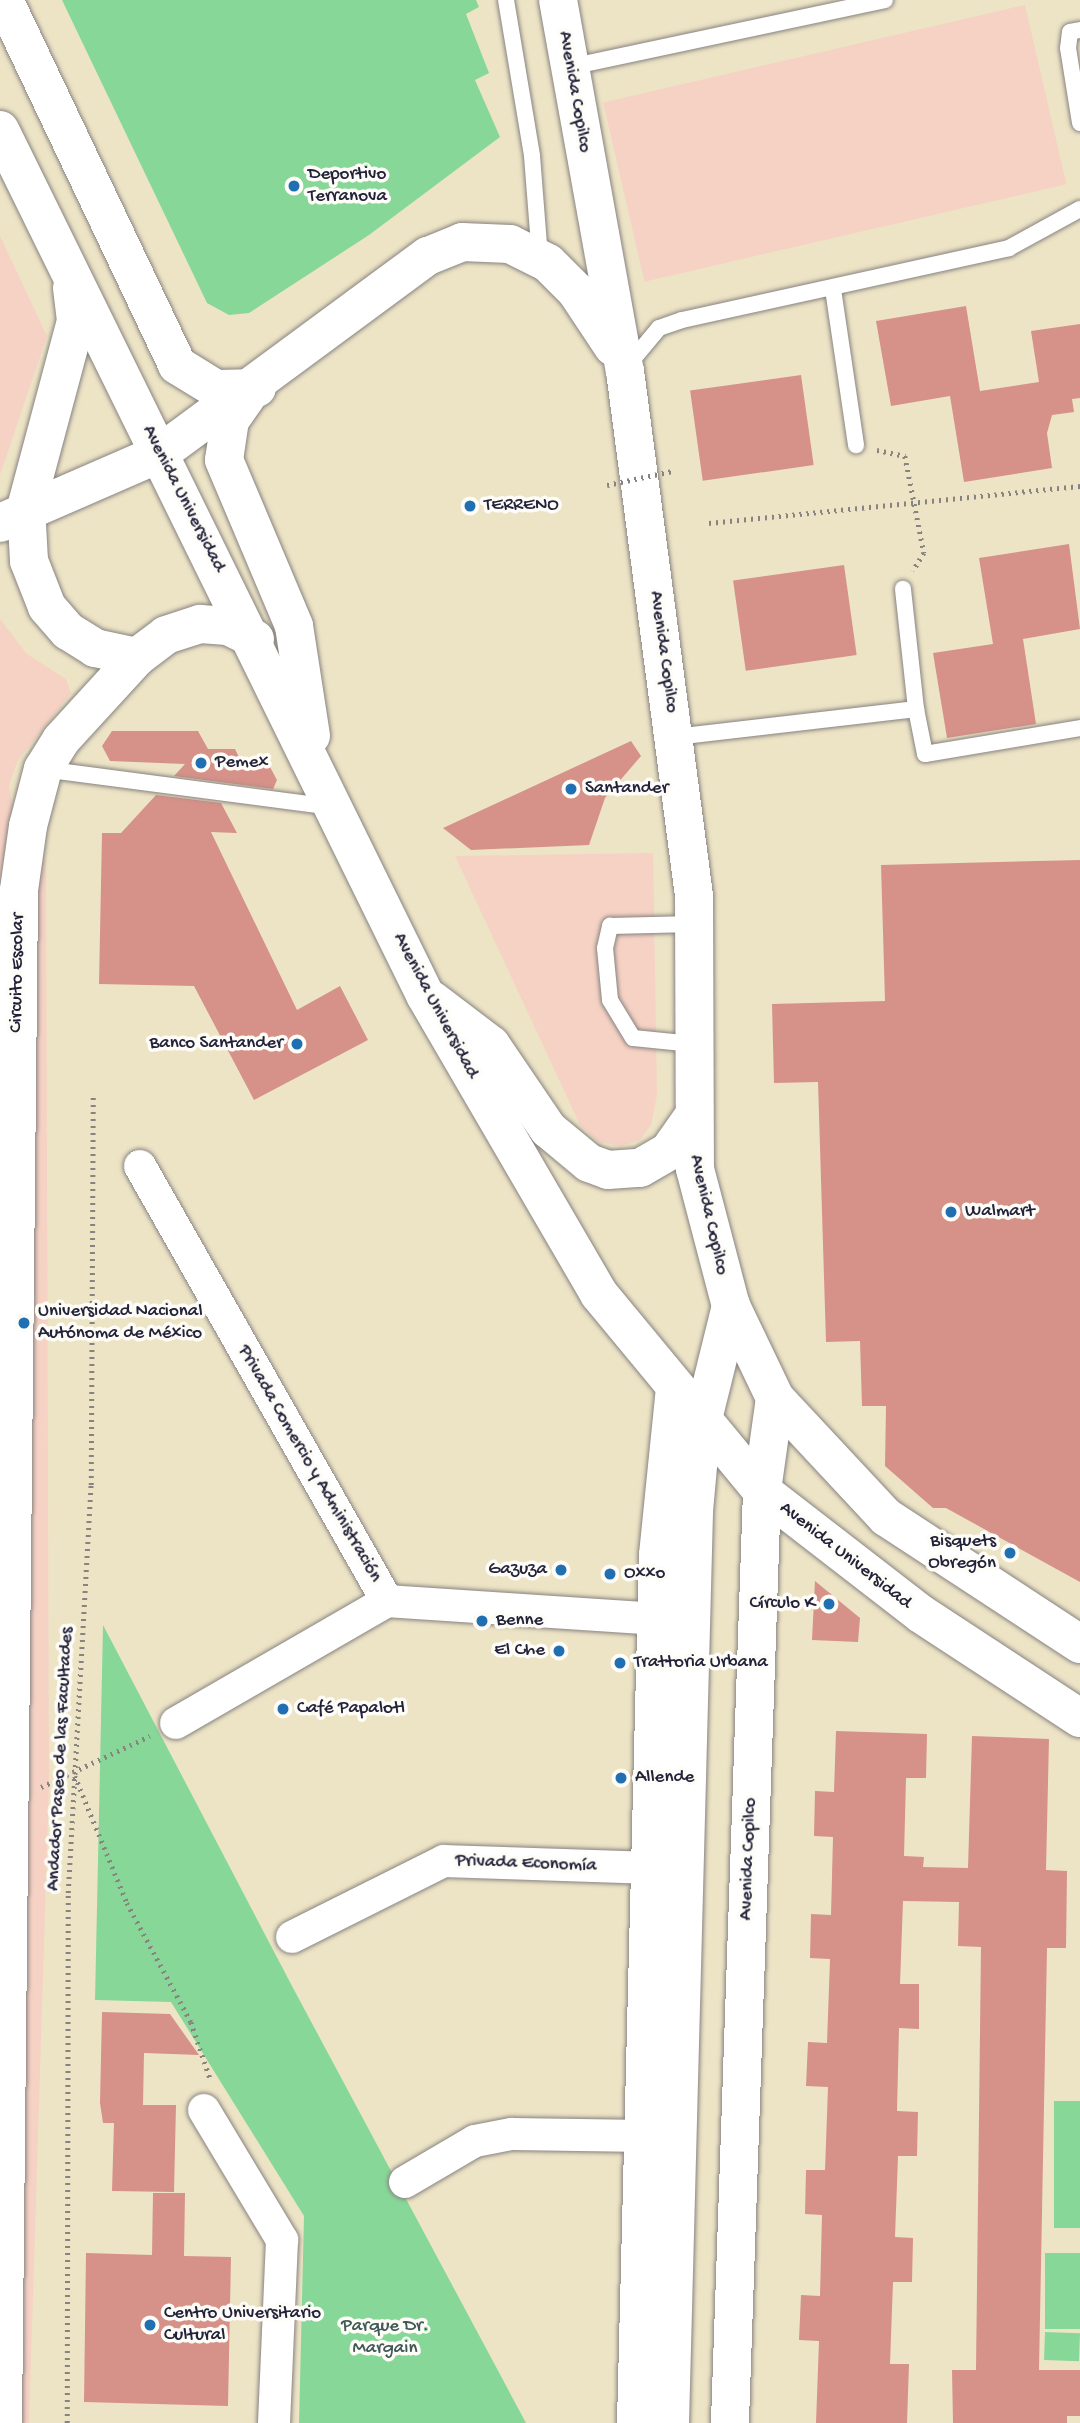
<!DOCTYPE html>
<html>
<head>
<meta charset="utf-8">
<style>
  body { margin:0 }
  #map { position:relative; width:1080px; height:2423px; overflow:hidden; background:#ede4c6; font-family:"Gochi Hand",sans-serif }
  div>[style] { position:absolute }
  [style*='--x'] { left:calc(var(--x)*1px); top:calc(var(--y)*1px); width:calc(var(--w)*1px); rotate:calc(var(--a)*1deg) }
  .built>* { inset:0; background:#f6d2c4; transform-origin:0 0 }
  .green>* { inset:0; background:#87d898; transform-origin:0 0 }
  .building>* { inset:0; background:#d69189; transform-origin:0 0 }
  .path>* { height:4.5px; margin-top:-2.25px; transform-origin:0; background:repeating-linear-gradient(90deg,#888380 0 2px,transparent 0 7px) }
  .roads { filter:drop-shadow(0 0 2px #888380) drop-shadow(0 0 2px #888380) }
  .service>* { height:16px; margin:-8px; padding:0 8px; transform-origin:8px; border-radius:8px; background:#fff }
  .minor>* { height:32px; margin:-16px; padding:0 16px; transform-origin:16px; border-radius:16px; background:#fff }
  .tertiary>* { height:38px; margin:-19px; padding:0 19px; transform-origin:19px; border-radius:19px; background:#fff }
  .secondary>* { height:38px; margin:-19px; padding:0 19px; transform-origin:19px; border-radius:19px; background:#fff }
  .primary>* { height:38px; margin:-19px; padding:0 19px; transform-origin:19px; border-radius:19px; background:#fff }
  .path-bridge>* { height:4.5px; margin-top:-2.25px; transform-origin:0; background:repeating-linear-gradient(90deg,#888380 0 2px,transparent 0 7px) }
  .dots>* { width:19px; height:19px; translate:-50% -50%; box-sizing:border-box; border:4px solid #fdfcf7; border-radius:50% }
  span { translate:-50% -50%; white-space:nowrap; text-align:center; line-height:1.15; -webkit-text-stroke:7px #fdfcf7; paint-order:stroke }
  .street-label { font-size:19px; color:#22223b }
  .poi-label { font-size:19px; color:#22223b }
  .left { translate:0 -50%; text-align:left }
  .right { translate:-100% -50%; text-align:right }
  .park-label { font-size:19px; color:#405957 }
</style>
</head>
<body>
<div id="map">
  <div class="built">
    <div style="left:1025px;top:5px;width:184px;height:433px;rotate:77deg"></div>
    <div style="clip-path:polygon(0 236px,47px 336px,0 475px)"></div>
    <div style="clip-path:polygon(0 619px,27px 654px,66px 679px,71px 693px,18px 760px,9px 785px,13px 811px,46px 862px,49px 1785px,29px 2423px,0 2423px)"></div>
    <div style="clip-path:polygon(653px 853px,657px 1095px,651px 1125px,640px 1140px,621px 1146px,599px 1142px,580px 1125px,455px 856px)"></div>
  </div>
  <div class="green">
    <div style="clip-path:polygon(62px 0,476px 0,479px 7px,466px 14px,489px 73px,475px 80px,500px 137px,369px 235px,249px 313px,229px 315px,207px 303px)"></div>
    <div style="clip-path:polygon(103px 1625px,292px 1986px,526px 2423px,299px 2423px,304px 2216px,171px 2002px,95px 2000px)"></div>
    <div style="left:1054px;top:2101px;width:26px;height:127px"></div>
    <div style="left:1045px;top:2253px;width:35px;height:76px"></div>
    <div style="left:1045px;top:2332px;width:35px;height:28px;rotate:2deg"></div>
  </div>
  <div class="building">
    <div style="clip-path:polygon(966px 306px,980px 391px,1039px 382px,1031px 331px,1080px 324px,1080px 398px,1072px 399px,1074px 412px,1052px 415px,1047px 433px,1052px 468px,964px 482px,950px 396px,891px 406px,876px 321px)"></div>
    <div style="left:801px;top:375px;width:91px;height:112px;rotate:82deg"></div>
    <div style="clip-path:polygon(1069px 544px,1080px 629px,1023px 639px,1036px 724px,947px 738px,933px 653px,993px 644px,979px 558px)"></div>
    <div style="left:844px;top:565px;width:91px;height:112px;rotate:82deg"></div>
    <div style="clip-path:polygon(112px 731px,198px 731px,208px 749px,235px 749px,243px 765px,269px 765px,277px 780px,273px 789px,174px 776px,185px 764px,110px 761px,102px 746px)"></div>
    <div style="clip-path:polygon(631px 741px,641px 756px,605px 798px,589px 845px,471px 850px,443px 828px)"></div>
    <div style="clip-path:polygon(156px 795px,221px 803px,237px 833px,211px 832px,297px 1010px,340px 986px,368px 1040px,254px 1100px,194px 986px,99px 984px,102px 833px,121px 833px)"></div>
    <div style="clip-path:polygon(1080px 860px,1080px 1582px,946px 1508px,933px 1508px,885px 1466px,886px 1406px,862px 1406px,860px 1341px,826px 1342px,818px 1082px,774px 1083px,772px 1004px,885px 1001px,881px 865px)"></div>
    <div style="clip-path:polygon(815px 1581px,860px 1618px,858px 1642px,812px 1640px)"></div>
    <div style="clip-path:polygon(836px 1731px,927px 1734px,926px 1778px,906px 1778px,904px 1856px,924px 1857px,923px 1867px,968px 1868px,972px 1736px,1049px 1739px,1046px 1870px,1067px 1871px,1066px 1948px,1047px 1948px,1039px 2370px,1080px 2370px,1080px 2416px,1067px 2416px,1067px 2423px,953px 2423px,952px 2370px,976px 2370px,981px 1947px,958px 1946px,959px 1902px,903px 1901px,900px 1984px,919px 1984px,919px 2029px,899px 2028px,897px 2111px,918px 2112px,917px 2156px,898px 2156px,895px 2237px,913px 2238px,912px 2282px,893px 2282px,890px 2364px,909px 2364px,907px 2423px,816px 2423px,819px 2341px,799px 2340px,801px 2295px,820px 2296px,822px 2215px,805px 2214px,806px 2170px,825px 2170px,828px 2087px,806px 2086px,808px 2042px,827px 2043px,830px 1959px,810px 1958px,811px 1914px,831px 1915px,833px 1837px,814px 1836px,815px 1791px,834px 1792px)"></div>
    <div style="clip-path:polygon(102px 2012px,170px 2014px,199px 2055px,144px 2053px,143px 2105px,176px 2105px,174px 2192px,112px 2191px,114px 2123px,103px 2123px,100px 2103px)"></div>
    <div style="clip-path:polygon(153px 2193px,185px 2193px,184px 2256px,231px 2257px,228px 2406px,84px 2402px,86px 2253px,152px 2255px)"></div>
  </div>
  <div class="path">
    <div style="--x:877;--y:450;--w:29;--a:12"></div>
    <div style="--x:905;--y:456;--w:99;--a:78.9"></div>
    <div style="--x:924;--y:553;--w:21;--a:121"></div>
    <div style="--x:709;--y:523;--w:373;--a:-5.7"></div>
    <div style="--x:75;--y:1776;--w:137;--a:67.7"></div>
    <div style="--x:127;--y:1903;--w:135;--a:61.7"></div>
    <div style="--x:191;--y:2022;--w:62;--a:71.3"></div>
    <div style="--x:41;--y:1787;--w:120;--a:-25.1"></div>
    <div style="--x:67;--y:2423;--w:530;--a:-89.89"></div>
    <div style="--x:68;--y:1893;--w:409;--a:-86.8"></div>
    <div style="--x:91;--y:1485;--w:388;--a:-89.7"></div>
  </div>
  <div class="roads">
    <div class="service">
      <div style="--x:506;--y:0;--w:158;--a:80.5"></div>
      <div style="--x:532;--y:156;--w:101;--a:85.5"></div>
      <div style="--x:1080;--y:30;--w:10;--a:169"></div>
      <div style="--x:1070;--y:32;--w:16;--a:97"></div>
      <div style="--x:1068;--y:48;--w:76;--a:80.9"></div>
      <div style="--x:570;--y:67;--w:322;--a:-12"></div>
      <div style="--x:833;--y:289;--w:158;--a:81.6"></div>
      <div style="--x:629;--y:364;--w:47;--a:-50.2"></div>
      <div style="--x:659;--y:328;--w:24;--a:-19"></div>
      <div style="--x:682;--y:320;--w:335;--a:-12.4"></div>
      <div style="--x:1009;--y:248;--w:81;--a:-28.8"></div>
      <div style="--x:916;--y:709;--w:46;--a:78.7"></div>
      <div style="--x:925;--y:754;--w:157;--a:-9.5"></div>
      <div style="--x:675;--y:737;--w:243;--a:-6.6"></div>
      <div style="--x:916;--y:709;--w:121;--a:-96.2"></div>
      <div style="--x:43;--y:769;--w:290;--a:7.5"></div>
      <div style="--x:693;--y:1044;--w:60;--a:-174.3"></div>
      <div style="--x:633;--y:1038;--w:44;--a:-121.2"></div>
      <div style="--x:610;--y:1000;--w:52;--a:-95.5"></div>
      <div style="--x:605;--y:948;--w:23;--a:-77"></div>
      <div style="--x:610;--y:926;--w:84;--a:-1.4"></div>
    </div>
    <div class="minor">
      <div style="--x:140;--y:1166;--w:500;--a:60.41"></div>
      <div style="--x:387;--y:1601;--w:271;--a:3.8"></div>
      <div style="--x:176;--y:1723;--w:244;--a:-30"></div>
      <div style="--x:292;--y:1937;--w:170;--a:-26.6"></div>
      <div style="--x:444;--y:1861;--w:208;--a:1.9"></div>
      <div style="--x:204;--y:2110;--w:152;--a:59"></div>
      <div style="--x:282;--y:2240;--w:183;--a:92.5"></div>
      <div style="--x:405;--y:2182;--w:81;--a:-30.4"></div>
      <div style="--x:475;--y:2141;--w:38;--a:-11"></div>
      <div style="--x:512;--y:2134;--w:134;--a:0.9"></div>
    </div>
    <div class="tertiary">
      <div style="--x:0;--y:523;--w:173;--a:-23.5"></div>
      <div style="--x:3;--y:2423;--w:1533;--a:-89.4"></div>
      <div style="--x:19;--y:890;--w:65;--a:-82"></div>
      <div style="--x:28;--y:826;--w:59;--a:-75.3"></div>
      <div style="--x:43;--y:769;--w:34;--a:-58"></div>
      <div style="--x:61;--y:740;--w:113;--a:-47.5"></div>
      <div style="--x:137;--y:657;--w:36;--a:-37"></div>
      <div style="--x:166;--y:635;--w:36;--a:-18"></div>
      <div style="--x:200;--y:624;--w:28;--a:4"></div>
      <div style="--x:228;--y:626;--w:30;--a:26"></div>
    </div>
    <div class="secondary">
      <div style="--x:4;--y:0;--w:404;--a:64.6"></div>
      <div style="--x:177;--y:365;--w:46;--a:31.6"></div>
      <div style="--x:216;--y:389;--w:41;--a:-1.4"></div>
      <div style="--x:775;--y:1398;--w:163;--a:47"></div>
      <div style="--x:886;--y:1517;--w:232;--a:33.2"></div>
      <div style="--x:762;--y:1491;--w:201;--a:37.7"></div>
      <div style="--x:921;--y:1614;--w:190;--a:33.2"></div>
    </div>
    <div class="primary">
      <div style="--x:558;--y:0;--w:377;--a:79.8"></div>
      <div style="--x:625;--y:371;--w:530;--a:82.51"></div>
      <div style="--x:694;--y:896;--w:273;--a:89.8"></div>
      <div style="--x:695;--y:1169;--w:142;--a:75.3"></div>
      <div style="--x:731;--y:1306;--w:102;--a:64.4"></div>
      <div style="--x:775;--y:1398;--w:94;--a:98"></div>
      <div style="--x:762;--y:1491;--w:933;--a:91.97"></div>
      <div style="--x:0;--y:130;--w:964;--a:63.83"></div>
      <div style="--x:425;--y:995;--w:346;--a:59.8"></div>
      <div style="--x:599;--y:1294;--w:256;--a:50.4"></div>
      <div style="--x:72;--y:288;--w:33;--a:83"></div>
      <div style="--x:76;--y:321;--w:193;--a:105"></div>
      <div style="--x:26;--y:507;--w:54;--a:86.8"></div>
      <div style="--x:29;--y:561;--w:49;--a:68.6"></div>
      <div style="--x:47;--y:607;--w:32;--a:49"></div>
      <div style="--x:68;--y:631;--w:32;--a:32"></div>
      <div style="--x:95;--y:648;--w:43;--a:12.1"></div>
      <div style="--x:247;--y:396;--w:29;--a:125"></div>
      <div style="--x:230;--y:420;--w:40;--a:98.5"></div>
      <div style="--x:224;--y:460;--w:180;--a:67.1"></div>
      <div style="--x:294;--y:626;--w:111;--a:81.2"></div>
      <div style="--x:159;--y:454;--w:334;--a:-36.4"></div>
      <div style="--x:428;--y:256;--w:37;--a:-22"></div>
      <div style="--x:462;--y:242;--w:48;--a:2.4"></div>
      <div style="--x:510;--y:244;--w:42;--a:26.6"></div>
      <div style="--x:548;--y:263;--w:40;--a:45"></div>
      <div style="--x:576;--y:291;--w:67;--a:56.5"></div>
      <div style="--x:432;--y:1000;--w:74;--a:37.3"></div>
      <div style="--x:491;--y:1045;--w:102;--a:55.8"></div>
      <div style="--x:548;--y:1129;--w:53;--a:39.7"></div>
      <div style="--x:589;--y:1163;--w:20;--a:20"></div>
      <div style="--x:608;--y:1170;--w:32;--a:-4"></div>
      <div style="--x:640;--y:1168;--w:34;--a:-30"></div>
      <div style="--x:669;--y:1151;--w:37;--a:-55"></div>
      <div style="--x:636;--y:2423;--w:868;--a:-88.55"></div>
      <div style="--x:658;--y:1555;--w:167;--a:-84.2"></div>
      <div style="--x:670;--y:2423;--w:912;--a:-88.49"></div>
      <div style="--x:694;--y:1511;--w:88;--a:-84.8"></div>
      <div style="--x:702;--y:1423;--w:121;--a:-76.1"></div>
    </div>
  </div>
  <div class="path-bridge">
    <div style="--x:607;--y:485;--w:67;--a:-12"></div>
  </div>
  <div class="dots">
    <div style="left:294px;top:186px;background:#1f6fb2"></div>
    <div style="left:470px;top:506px;background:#1f6fb2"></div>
    <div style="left:201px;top:763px;background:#1f6fb2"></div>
    <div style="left:571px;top:789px;background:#1f6fb2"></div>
    <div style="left:297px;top:1044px;background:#1f6fb2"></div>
    <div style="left:951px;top:1212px;background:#1f6fb2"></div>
    <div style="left:24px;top:1323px;background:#1f6fb2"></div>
    <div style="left:1010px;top:1553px;background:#1f6fb2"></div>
    <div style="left:561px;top:1570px;background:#1f6fb2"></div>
    <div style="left:610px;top:1574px;background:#1f6fb2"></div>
    <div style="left:829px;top:1604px;background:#1f6fb2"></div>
    <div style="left:482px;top:1621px;background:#1f6fb2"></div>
    <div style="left:559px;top:1651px;background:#1f6fb2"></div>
    <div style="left:620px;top:1663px;background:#1f6fb2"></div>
    <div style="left:283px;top:1709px;background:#1f6fb2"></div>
    <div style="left:621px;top:1778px;background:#1f6fb2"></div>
    <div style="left:150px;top:2325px;background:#1f6fb2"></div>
  </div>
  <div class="street-label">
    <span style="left:574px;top:92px;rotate:80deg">Avenida Copilco</span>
    <span style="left:183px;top:499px;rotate:63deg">Avenida Universidad</span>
    <span style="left:663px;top:652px;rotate:82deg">Avenida Copilco</span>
    <span style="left:18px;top:973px;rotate:-89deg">Circuito Escolar</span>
    <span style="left:435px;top:1006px;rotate:62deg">Avenida Universidad</span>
    <span style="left:708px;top:1215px;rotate:77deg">Avenida Copilco</span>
    <span style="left:309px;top:1464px;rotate:60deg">Privada Comercio y Administración</span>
    <span style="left:845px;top:1556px;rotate:38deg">Avenida Universidad</span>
    <span style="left:61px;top:1759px;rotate:-87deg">Andador Paseo de las Facultades</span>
    <span style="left:749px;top:1859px;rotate:-88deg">Avenida Copilco</span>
    <span style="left:526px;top:1864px;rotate:2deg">Privada Economía</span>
  </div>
  <div class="poi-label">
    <span class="left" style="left:308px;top:186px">Deportivo<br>Terranova</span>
    <span class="left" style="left:484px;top:506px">TERRENO</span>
    <span class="left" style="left:215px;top:763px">Pemex</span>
    <span class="left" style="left:585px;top:789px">Santander</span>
    <span class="right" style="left:283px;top:1044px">Banco Santander</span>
    <span class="left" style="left:965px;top:1212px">Walmart</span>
    <span class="left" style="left:38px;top:1323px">Universidad Nacional<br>Autónoma de México</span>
    <span class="right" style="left:996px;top:1553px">Bisquets<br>Obregón</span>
    <span class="right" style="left:547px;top:1570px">Gazuza</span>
    <span class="left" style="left:624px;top:1574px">Oxxo</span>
    <span class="right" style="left:815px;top:1604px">Círculo K</span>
    <span class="left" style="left:496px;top:1621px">Benne</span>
    <span class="right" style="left:545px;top:1651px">El Che</span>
    <span class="left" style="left:634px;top:1663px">Trattoria Urbana</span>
    <span class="left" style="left:297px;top:1709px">Café Papalotl</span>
    <span class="left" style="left:635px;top:1778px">Allende</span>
    <span class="left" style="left:164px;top:2325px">Centro Universitario<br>Cultural</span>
  </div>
  <div class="park-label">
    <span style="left:385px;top:2338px">Parque Dr.<br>Margain</span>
  </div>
</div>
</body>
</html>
